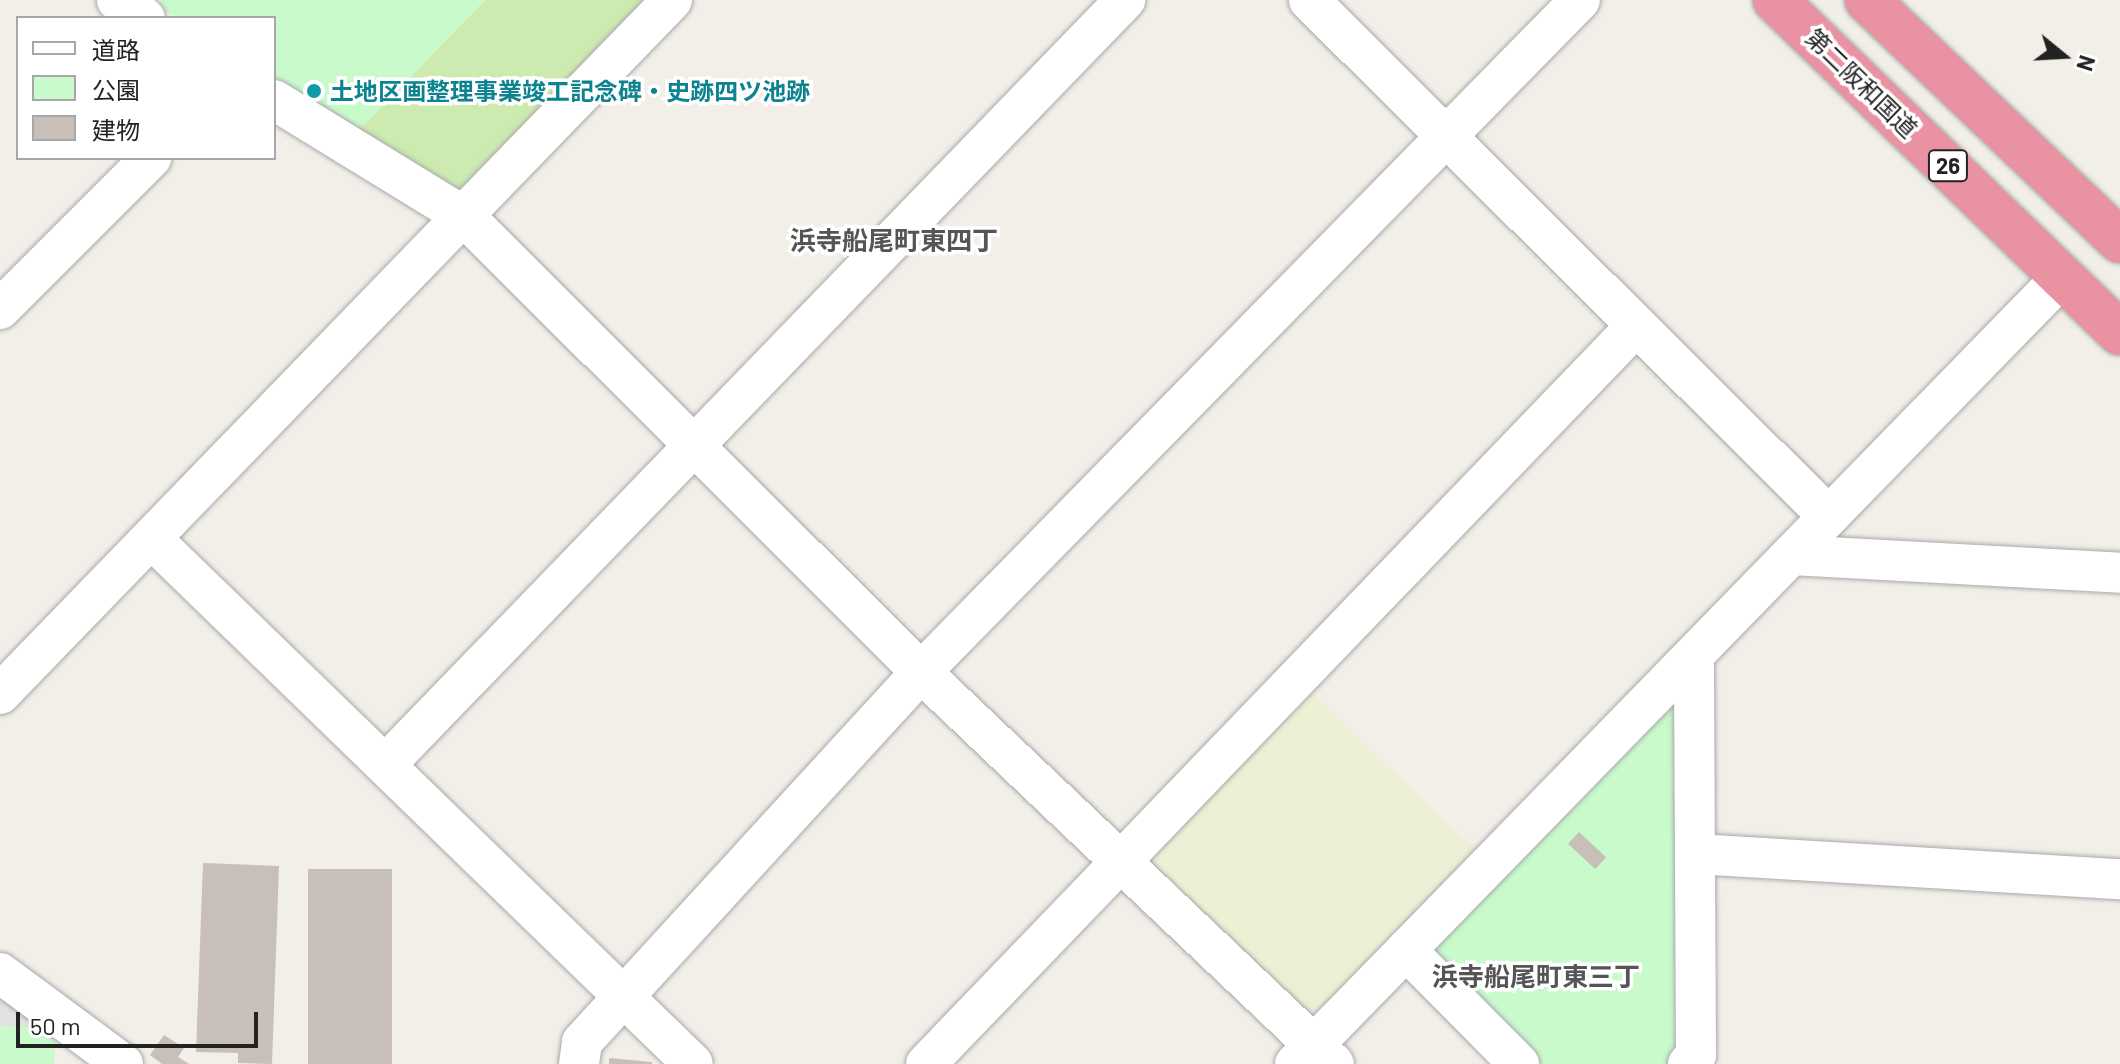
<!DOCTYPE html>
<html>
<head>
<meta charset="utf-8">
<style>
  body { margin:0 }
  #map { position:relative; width:2120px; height:1064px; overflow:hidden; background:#f2efe9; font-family:Barlow,"Noto Sans JP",sans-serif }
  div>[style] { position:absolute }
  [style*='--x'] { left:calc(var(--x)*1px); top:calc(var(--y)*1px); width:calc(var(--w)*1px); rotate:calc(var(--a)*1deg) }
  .farmland>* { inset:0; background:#eef0d5 }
  .grass>* { inset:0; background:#cdebb0 }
  .park>* { inset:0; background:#c8facc }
  .parking>* { inset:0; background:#e2e2e2 }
  .building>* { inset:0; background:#c7bfb8; transform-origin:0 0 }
  .roads { filter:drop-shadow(0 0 2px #a9a9a9) drop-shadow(0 0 2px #a9a9a9) }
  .minor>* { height:40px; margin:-20px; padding:0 20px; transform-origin:20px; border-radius:20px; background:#fff }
  .highway>* { height:44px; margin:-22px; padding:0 22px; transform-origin:22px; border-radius:22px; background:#e892a2 }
  .dots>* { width:22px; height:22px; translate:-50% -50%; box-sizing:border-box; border:4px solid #fff; border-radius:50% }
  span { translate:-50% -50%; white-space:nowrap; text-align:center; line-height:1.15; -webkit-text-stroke:7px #fff; paint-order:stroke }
  .shield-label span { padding:2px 6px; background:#fff; border:2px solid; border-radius:6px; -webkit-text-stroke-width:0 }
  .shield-label { font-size:22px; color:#222; font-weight:700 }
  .street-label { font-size:24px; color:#222 }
  .culture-label { font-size:24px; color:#0d838f; font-weight:700 }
  .left { translate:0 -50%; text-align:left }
  .neighbourhood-label { font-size:26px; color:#555; font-weight:700 }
  .legend { position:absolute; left:16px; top:16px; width:260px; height:144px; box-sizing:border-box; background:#fff; border:2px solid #a7a7a7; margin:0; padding:10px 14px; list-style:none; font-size:24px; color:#222 }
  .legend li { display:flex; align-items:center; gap:16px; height:40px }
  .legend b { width:40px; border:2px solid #a7a7a7 }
  .north { position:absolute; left:2024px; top:16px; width:80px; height:80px; -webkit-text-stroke:6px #fff; paint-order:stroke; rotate:108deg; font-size:22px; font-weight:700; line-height:32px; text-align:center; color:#222 }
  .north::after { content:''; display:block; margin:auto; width:28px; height:36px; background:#222; clip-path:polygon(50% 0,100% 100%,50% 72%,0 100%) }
  .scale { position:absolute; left:16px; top:1012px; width:242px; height:36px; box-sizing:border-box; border:4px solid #222; border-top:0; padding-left:10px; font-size:24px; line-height:28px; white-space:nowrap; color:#222; -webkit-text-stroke:6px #fff; paint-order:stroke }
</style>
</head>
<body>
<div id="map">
  <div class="farmland">
    <div style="clip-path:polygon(1308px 690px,1478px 852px,1326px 1010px,1308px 1011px,1150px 865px,1151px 843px)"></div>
  </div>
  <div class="grass">
    <div style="clip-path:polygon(485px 0,651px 0,471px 186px,453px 189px,359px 130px)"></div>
  </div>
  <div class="park">
    <div style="clip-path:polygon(163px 0,485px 0,359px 130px,274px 77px,274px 18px,177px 18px,156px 6px)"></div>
    <div style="clip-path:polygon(1667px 705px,1685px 713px,1686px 1050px,1673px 1064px,1533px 1064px,1427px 944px)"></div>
    <div style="clip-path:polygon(0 1026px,47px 1028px,56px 1036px,54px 1064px,0 1064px)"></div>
  </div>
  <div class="parking">
    <div style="clip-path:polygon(0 981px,47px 1028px,0 1026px)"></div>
  </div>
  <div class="building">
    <div style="left:1579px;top:832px;width:37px;height:16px;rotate:43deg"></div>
    <div style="clip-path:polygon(203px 863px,279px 866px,272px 1064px,238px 1063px,238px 1053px,196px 1052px)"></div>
    <div style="left:392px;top:869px;width:195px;height:84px;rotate:90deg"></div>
    <div style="clip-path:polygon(164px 1035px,184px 1048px,178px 1057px,189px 1064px,162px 1064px,150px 1055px)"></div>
    <div style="clip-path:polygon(609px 1058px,652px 1062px,652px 1064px,609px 1064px)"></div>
  </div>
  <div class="roads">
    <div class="minor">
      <div style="--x:117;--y:0;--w:33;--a:33"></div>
      <div style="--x:1309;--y:0;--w:733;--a:44.83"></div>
      <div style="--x:274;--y:100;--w:224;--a:31.5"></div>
      <div style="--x:465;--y:217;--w:644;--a:44.94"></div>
      <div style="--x:921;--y:672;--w:569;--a:43.51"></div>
      <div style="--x:0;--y:309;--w:214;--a:-45"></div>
      <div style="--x:153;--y:540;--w:752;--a:44.14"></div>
      <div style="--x:1792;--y:555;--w:328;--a:3.1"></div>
      <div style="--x:0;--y:694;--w:966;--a:-45.92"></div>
      <div style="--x:387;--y:763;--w:1062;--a:-45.95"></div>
      <div style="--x:1695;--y:854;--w:426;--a:3.4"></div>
      <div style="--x:1406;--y:950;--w:161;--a:45.3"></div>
      <div style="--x:0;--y:973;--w:153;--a:36.5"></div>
      <div style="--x:579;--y:1064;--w:22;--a:-82"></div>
      <div style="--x:582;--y:1042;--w:502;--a:-47.5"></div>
      <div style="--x:921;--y:672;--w:941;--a:-45.56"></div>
      <div style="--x:926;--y:1064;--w:1025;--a:-46.11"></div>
      <div style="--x:1295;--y:1064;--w:1099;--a:-45.74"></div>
      <div style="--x:1688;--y:1064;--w:12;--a:-48"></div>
      <div style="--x:1696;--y:1055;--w:399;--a:-90.3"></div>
    </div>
    <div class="highway">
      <div style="--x:1775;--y:0;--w:479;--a:44"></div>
      <div style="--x:1867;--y:0;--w:349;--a:43.6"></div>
    </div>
  </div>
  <div class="dots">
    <div style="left:314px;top:91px;background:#0f9aa8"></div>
  </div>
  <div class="shield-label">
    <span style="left:1948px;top:166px">26</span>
  </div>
  <div class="street-label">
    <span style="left:1862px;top:83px;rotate:44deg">第二阪和国道</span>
  </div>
  <div class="culture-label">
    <span class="left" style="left:330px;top:91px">土地区画整理事業竣工記念碑・史跡四ツ池跡</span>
  </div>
  <div class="neighbourhood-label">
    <span style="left:894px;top:240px">浜寺船尾町東四丁</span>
    <span style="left:1536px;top:976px">浜寺船尾町東三丁</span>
  </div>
  <ul class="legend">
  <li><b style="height:10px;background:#fff"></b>道路</li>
  <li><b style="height:22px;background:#c8facc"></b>公園</li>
  <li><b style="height:22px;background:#c7bfb8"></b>建物</li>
  </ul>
  <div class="north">N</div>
  <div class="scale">50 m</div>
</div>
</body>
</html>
